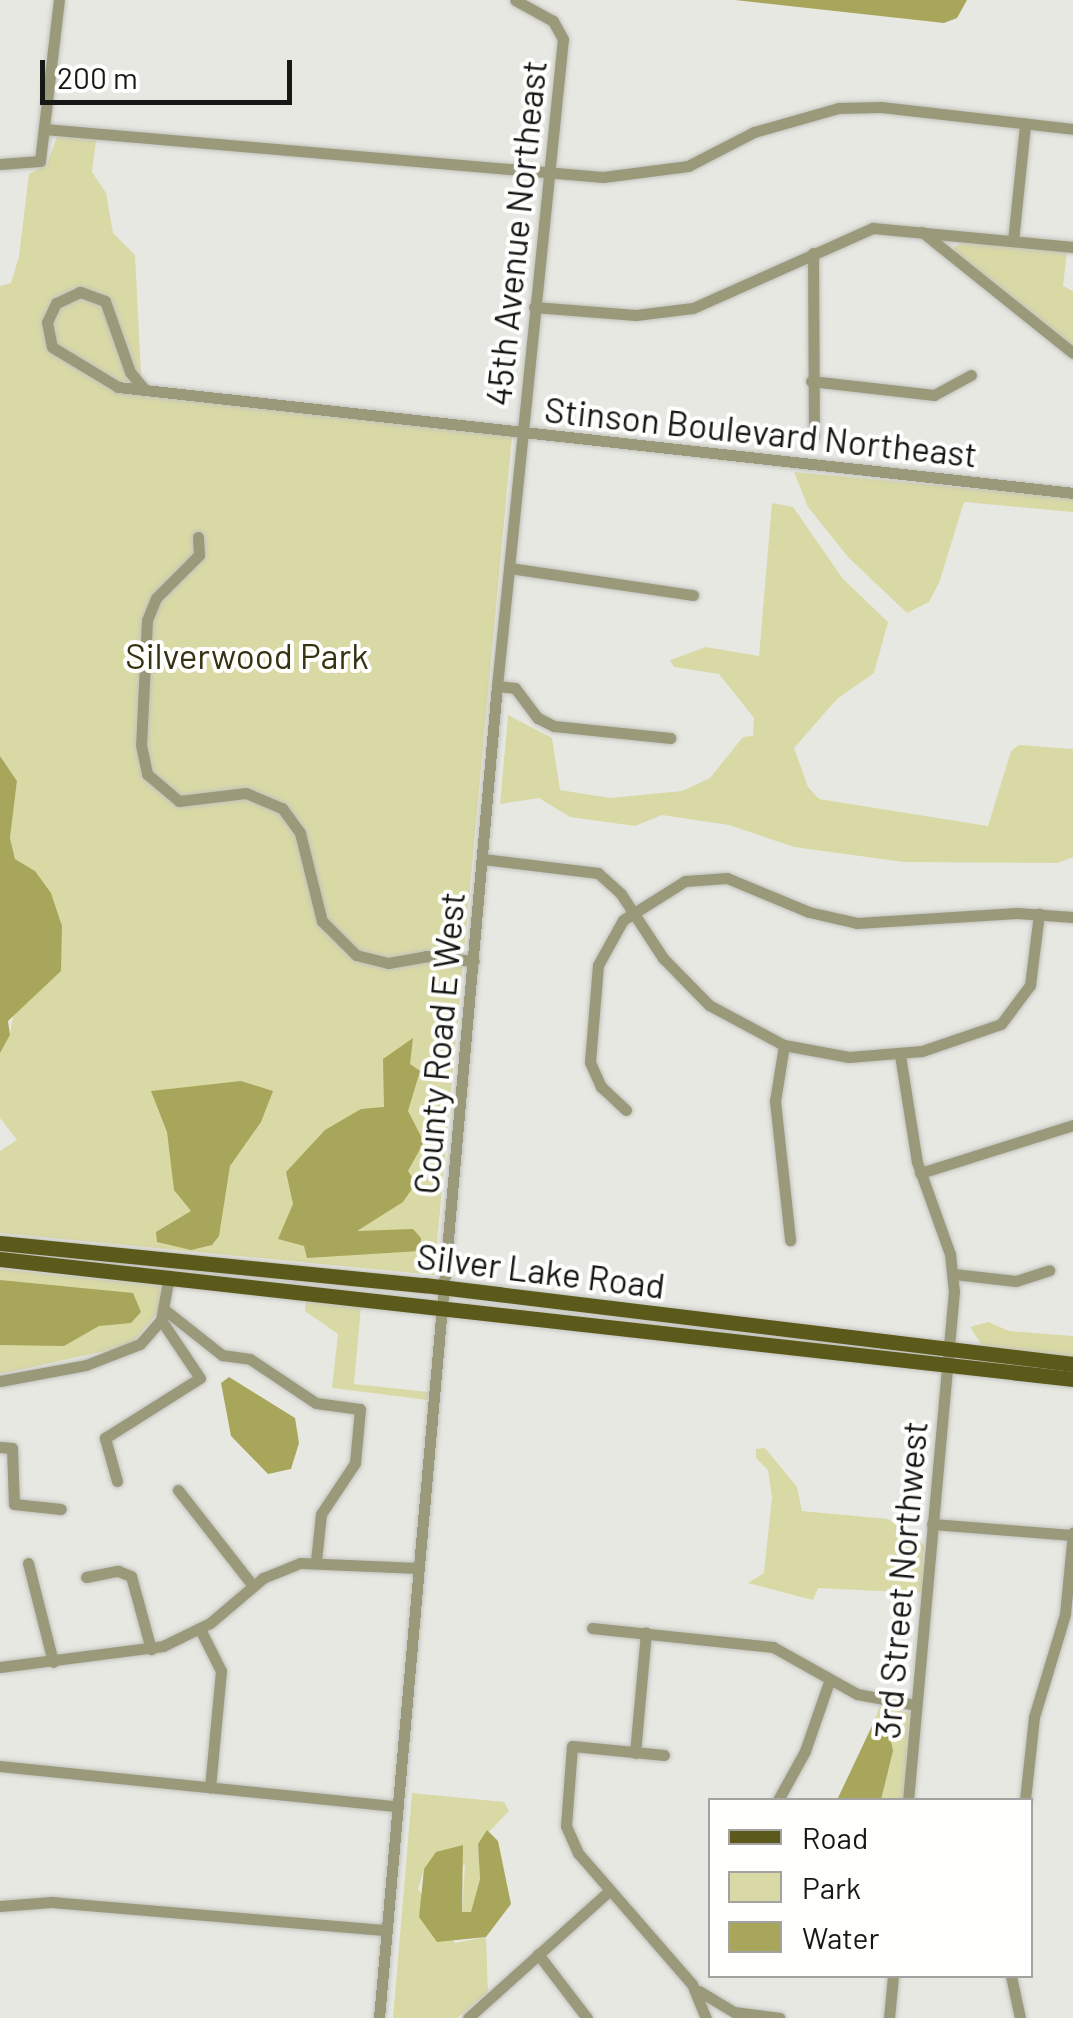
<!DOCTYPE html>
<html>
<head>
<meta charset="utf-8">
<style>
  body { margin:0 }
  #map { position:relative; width:1073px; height:2018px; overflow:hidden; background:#e8e8e3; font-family:Barlow,sans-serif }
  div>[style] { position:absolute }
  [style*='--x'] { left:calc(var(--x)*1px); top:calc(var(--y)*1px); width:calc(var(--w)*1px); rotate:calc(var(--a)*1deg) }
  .green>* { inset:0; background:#d9d9a6 }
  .water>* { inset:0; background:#a8a65b }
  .roads { filter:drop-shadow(0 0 2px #c2c2be) drop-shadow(0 0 2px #c2c2be) }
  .minor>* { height:11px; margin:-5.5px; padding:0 5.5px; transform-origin:5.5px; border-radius:5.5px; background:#9a9a7b }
  .major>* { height:15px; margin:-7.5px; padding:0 7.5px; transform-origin:7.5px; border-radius:7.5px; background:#5c5a1a }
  span { translate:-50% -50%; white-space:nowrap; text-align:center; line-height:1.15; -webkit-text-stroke:8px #fffffe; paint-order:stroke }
  .street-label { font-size:35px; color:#171715 }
  .park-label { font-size:35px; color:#353312 }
  .legend { position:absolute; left:708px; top:1798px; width:325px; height:180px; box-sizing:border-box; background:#fffffe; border:2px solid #a2a2a1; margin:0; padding:12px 18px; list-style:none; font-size:30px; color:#171715 }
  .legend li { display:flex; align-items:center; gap:20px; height:50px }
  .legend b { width:50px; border:2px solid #a2a2a1 }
  .scale { position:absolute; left:40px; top:60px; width:252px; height:45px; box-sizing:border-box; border:5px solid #171715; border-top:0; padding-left:12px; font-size:30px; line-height:35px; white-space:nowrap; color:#171715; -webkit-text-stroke:8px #fffffe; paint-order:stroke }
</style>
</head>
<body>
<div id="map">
  <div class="green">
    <div style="clip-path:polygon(57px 137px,96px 140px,92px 172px,106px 193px,113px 233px,135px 255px,142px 394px,512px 436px,434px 1275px,0 1233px,0 1151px,17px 1140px,0 1118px,0 1053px,10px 1035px,35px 871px,15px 859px,10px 838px,17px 781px,0 756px,0 286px,11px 283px,19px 256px,29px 174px,47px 164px)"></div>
    <div style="clip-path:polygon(965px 242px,1067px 251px,1063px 286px,1073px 291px,1073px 347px,956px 258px,954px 247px)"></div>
    <div style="clip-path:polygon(794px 472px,1073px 498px,1073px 512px,964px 502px,939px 583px,929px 602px,907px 613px,848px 557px,808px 507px)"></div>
    <div style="clip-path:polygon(772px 503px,793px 507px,843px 579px,888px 622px,874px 673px,837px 699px,794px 748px,808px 787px,819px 799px,988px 826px,1011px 751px,1019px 745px,1073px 749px,1073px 857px,1058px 863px,904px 862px,794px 847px,729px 825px,662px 815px,635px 826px,570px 817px,539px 798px,500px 804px,508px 715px,552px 738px,560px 790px,610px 798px,682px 791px,710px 778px,743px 737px,753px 736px,754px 718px,719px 674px,674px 667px,670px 660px,706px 647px,759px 656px)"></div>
    <div style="clip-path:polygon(0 1269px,163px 1286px,159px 1311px,134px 1341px,119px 1348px,0 1374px)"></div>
    <div style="clip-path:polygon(306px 1298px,361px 1306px,354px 1384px,428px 1392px,428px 1400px,332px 1388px,338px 1334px,305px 1311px)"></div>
    <div style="clip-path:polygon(988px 1322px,1009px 1331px,1073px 1336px,1073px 1357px,983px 1347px,970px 1327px)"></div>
    <div style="clip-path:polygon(765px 1448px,797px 1487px,802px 1511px,888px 1519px,924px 1545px,922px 1593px,818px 1588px,813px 1600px,748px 1583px,764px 1573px,772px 1497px,768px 1470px,756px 1458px,756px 1449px)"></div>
    <div style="clip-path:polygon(880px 1706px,910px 1713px,903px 1800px,881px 1800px,893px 1751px,888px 1723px,872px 1726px)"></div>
    <div style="clip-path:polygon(412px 1793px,504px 1802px,509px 1811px,478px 1843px,480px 1879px,471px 1912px,462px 1913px,465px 1865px,424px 1869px,418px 1889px,455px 1943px,486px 1937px,488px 1992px,457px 2018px,393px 2018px)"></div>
  </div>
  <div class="water">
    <div style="clip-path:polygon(735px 0,967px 0,957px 18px,944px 23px)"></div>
    <div style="clip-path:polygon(0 756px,17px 781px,10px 838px,15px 859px,35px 871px,51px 893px,62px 926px,61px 971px,8px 1021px,10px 1035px,0 1053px)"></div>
    <div style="clip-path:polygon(413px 1038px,410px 1064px,420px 1071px,408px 1111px,424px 1142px,408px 1171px,416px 1183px,403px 1202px,357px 1231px,413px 1229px,421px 1238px,420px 1251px,307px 1258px,304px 1246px,278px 1239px,293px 1204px,286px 1172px,325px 1130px,361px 1109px,384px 1107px,383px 1059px)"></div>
    <div style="clip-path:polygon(241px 1081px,273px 1091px,261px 1122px,230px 1166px,219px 1236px,212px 1245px,191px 1250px,157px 1242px,156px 1232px,191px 1211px,174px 1190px,167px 1132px,151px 1091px)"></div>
    <div style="clip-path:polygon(0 1280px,133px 1293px,141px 1312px,131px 1323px,99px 1326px,64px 1346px,0 1345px)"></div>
    <div style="clip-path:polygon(229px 1377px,295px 1418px,299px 1443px,291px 1469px,268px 1474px,231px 1436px,221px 1383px)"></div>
    <div style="clip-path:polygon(881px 1722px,888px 1724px,893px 1751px,881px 1800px,837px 1800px,872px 1726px)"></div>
    <div style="clip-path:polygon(487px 1830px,498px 1841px,511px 1904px,486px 1937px,437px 1942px,419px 1917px,424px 1869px,436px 1852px,463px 1845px,462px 1912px,471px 1912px,480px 1879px,478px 1844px)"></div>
  </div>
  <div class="roads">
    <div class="minor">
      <div style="--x:44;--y:129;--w:561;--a:4.91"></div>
      <div style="--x:603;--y:177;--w:86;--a:-7.4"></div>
      <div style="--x:688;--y:166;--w:74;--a:-27.3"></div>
      <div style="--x:754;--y:132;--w:87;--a:-15.9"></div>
      <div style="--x:838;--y:108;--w:43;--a:-1.3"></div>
      <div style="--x:881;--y:107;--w:193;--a:6.5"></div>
      <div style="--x:0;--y:164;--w:40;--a:-4.3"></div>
      <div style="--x:40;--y:161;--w:162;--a:-83.3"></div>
      <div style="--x:922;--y:232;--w:193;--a:38.7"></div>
      <div style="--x:1013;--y:241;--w:118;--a:-84.1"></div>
      <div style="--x:813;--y:253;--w:183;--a:89.7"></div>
      <div style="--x:534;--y:307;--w:102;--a:4.5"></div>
      <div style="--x:636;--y:315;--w:57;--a:-7"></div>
      <div style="--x:693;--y:308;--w:197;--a:-24"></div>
      <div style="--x:873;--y:228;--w:201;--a:5.4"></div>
      <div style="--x:811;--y:381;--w:124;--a:6.5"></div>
      <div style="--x:934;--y:395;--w:42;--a:-28.4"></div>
      <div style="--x:145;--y:390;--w:23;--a:-130"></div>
      <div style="--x:130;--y:372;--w:75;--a:-109.4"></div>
      <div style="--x:105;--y:301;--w:27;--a:-160"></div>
      <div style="--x:80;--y:292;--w:26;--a:155"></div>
      <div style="--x:56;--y:303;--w:21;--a:115"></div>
      <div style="--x:47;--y:322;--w:25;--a:79"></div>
      <div style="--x:52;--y:347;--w:77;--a:31.2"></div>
      <div style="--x:118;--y:387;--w:961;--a:6.33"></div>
      <div style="--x:198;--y:537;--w:18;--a:87"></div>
      <div style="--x:199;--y:555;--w:61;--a:135"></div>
      <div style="--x:156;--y:598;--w:24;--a:112"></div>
      <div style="--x:147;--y:620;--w:125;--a:92.7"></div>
      <div style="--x:141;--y:745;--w:30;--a:78"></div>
      <div style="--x:147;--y:774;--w:42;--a:40.2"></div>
      <div style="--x:179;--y:801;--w:67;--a:-6.8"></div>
      <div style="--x:246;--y:793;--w:39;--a:23"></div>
      <div style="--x:282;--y:808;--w:31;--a:54"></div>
      <div style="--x:300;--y:833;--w:91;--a:76"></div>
      <div style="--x:322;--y:921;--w:48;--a:45"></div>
      <div style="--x:356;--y:955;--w:33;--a:14"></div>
      <div style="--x:388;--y:963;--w:39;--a:-10"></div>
      <div style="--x:426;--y:956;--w:48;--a:5.9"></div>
      <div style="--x:510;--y:568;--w:185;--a:8.4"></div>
      <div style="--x:497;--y:686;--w:18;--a:6"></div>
      <div style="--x:515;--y:688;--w:38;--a:53"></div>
      <div style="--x:538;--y:718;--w:18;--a:27"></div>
      <div style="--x:554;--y:726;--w:117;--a:5.9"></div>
      <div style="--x:483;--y:859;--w:116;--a:6.9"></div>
      <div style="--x:598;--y:873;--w:31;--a:42"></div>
      <div style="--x:621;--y:894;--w:77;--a:56.7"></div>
      <div style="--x:663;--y:958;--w:66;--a:45.6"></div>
      <div style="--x:709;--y:1005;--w:85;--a:28.1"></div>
      <div style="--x:784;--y:1045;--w:66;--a:10.5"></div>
      <div style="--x:849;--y:1057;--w:73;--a:-4.7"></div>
      <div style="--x:922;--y:1051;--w:83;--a:-18.9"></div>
      <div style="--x:1001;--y:1024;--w:49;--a:-53.4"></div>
      <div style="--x:1030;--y:985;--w:72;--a:-82.8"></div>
      <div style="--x:784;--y:1045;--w:57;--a:99.1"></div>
      <div style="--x:775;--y:1101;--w:140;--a:83.8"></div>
      <div style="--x:900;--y:1055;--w:108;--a:81"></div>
      <div style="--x:917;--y:1162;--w:98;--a:70.3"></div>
      <div style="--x:950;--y:1254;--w:37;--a:84"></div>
      <div style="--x:954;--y:1291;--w:511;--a:95.16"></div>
      <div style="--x:626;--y:1110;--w:34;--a:-137"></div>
      <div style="--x:601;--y:1087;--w:27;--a:-114"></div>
      <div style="--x:590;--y:1062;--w:97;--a:-85.3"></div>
      <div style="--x:598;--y:965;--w:51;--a:-60.9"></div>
      <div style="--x:623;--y:920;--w:73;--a:-32.2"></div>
      <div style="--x:685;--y:881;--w:42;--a:-4.1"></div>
      <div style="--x:727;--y:878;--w:89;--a:22.5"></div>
      <div style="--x:809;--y:912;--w:49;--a:12.9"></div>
      <div style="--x:857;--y:923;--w:160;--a:-3.6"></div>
      <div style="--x:1017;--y:913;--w:56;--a:4.1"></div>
      <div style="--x:920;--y:1173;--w:160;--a:-17.4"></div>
      <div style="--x:954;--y:1274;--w:62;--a:6.4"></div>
      <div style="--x:1016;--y:1281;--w:35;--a:-18"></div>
      <div style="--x:165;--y:1310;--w:73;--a:38.3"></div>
      <div style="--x:222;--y:1355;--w:28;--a:8"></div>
      <div style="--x:250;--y:1359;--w:79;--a:33.7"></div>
      <div style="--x:316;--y:1403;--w:44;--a:7.8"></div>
      <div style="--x:360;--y:1409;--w:54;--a:95.3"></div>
      <div style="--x:355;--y:1463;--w:61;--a:123.7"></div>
      <div style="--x:321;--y:1514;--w:47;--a:96.1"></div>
      <div style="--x:0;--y:1381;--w:87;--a:-10.5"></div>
      <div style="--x:86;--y:1365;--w:58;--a:-21.3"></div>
      <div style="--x:140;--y:1344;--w:32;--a:-49"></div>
      <div style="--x:161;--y:1320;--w:45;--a:-79.7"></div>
      <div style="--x:0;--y:1447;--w:12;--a:5"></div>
      <div style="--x:12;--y:1448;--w:56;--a:88"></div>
      <div style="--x:14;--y:1504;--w:47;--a:6.1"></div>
      <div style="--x:117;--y:1481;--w:45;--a:-105.6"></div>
      <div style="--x:105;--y:1438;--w:112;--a:-32.3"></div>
      <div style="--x:200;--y:1378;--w:70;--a:-123.9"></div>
      <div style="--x:178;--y:1490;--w:122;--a:52"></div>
      <div style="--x:932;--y:1524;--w:141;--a:4.5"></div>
      <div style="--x:28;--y:1563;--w:102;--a:75.8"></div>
      <div style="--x:86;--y:1577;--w:33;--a:-11"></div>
      <div style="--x:118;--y:1571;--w:14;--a:21"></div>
      <div style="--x:131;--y:1576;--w:76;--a:74.7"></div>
      <div style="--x:592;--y:1628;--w:182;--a:6"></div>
      <div style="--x:773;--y:1647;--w:96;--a:29.2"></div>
      <div style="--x:857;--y:1694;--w:60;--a:10.6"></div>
      <div style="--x:200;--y:1629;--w:47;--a:63.4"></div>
      <div style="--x:221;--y:1671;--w:117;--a:95.4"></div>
      <div style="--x:0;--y:1667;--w:164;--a:-7.3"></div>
      <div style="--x:163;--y:1646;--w:52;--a:-26.1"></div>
      <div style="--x:210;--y:1623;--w:70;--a:-40.3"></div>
      <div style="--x:263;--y:1578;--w:40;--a:-22"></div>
      <div style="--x:300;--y:1563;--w:119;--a:2.4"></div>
      <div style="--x:635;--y:1753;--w:121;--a:-84.8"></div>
      <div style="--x:664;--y:1755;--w:92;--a:-174.4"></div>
      <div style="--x:572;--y:1746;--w:80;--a:94.3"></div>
      <div style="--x:566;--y:1826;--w:30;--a:66"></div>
      <div style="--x:578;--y:1853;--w:174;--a:49"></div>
      <div style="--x:692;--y:1984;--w:37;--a:68"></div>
      <div style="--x:0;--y:1766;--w:399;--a:5.8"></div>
      <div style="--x:778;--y:1800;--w:56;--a:-61.1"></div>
      <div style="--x:805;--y:1751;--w:76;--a:-70.9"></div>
      <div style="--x:1025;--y:1800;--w:83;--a:-83.8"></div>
      <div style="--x:1034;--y:1717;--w:108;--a:-73.2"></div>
      <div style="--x:1065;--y:1614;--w:82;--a:-84.4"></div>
      <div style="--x:0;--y:1906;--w:51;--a:-4.5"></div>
      <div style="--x:51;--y:1902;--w:337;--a:4.8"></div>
      <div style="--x:538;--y:1954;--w:81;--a:52.6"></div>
      <div style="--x:1011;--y:1976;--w:43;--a:77.9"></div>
      <div style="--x:699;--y:1991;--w:41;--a:31"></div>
      <div style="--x:734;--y:2012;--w:46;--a:7.4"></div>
      <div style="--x:379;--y:2018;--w:1337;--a:-84.94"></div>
      <div style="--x:497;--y:686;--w:650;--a:-84.18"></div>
      <div style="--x:563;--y:39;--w:21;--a:-119"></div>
      <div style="--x:553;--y:21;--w:43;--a:-151.1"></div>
      <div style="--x:468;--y:2018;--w:191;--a:-42"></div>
      <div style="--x:889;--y:2018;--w:42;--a:-84.6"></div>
    </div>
    <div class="major">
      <div style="--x:0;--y:1243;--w:426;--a:5.7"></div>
      <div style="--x:424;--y:1285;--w:654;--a:6.94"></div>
      <div style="--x:0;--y:1259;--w:1080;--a:6.38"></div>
    </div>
  </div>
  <div class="street-label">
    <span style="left:515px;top:233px;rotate:-84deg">45th Avenue Northeast</span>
    <span style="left:761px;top:431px;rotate:6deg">Stinson Boulevard Northeast</span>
    <span style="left:438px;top:1043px;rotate:-85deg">County Road E West</span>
    <span style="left:541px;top:1270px;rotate:7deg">Silver Lake Road</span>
    <span style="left:900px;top:1580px;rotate:-85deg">3rd Street Northwest</span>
  </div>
  <div class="park-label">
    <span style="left:247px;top:655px">Silverwood Park</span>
  </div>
  <ul class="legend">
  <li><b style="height:12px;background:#5c5a1a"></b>Road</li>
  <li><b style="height:28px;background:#d9d9a6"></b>Park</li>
  <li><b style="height:28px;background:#a8a65b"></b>Water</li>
  </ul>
  <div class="scale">200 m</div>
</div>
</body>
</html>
